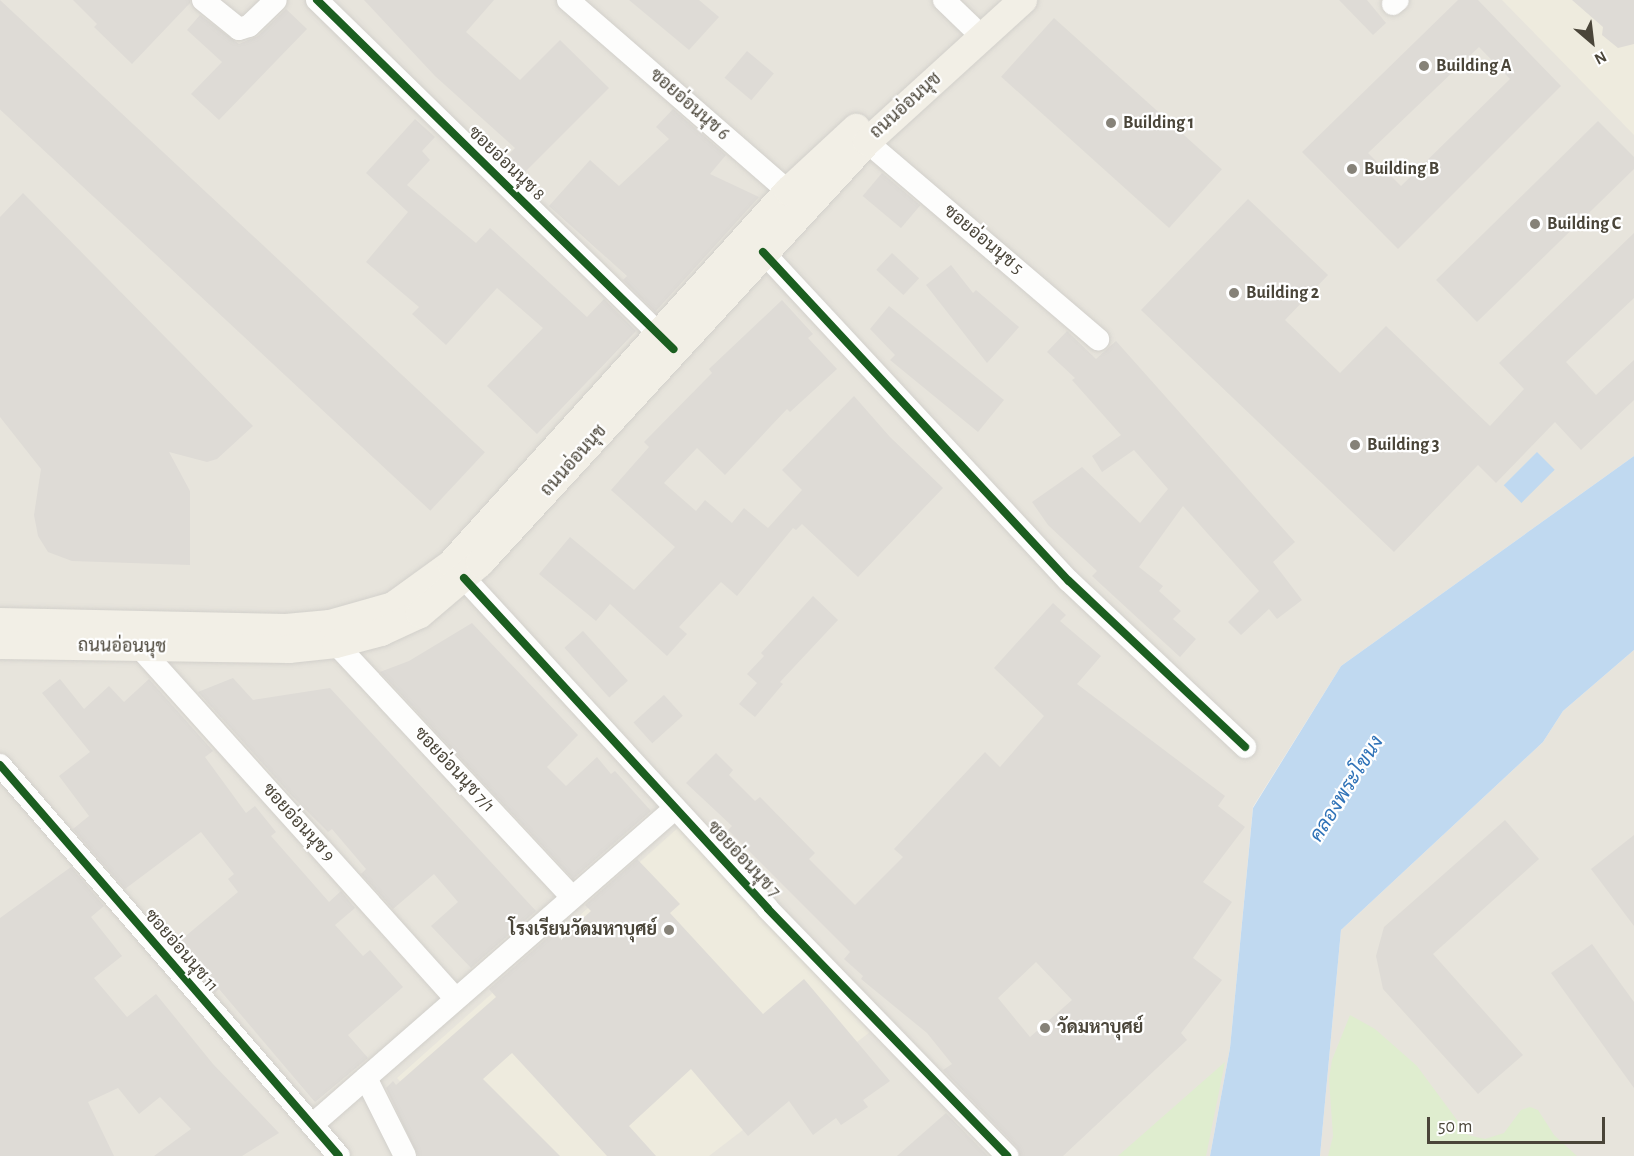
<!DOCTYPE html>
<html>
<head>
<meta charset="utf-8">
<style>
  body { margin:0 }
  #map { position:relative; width:1634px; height:1156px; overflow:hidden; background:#f4f2ee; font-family:"Alegreya Sans",Sarabun,sans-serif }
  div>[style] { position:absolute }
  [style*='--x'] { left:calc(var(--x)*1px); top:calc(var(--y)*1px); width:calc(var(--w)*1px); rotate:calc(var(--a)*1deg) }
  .residential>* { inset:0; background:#e7e4dc }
  .education>* { inset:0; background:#eeebde }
  .green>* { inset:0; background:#dfedcf }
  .water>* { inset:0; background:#c0d9f0; transform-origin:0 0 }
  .building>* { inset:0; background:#dedbd6; transform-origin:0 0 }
  .roads { filter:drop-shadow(0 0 2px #d2d0cb) drop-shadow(0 0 2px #d2d0cb) }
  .minor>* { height:22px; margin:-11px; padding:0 11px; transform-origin:11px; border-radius:11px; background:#fdfdfc }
  .major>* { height:28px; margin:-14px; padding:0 14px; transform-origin:14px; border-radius:14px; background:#f2efe6 }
  .cycleway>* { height:8px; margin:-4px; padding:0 4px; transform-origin:4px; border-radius:4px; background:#1b5e20 }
  .dots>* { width:16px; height:16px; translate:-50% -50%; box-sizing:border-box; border:3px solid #fff; border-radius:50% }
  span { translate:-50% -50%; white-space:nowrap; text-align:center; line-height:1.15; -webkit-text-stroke:4.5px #fff; paint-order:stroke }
  .poi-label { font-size:18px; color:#4a4539; font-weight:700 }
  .left { translate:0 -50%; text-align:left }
  .right { translate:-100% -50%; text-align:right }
  .street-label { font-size:18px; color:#4a4539 }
  .water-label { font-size:20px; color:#3073b8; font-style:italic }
  .north { position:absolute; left:1562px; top:12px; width:60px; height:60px; -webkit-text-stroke:4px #fff; paint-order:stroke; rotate:152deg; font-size:16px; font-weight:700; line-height:24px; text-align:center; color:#4a4539 }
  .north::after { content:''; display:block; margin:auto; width:21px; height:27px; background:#4a4539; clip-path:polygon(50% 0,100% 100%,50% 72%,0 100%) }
  .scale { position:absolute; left:1427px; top:1117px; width:178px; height:27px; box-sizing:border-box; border:3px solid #4a4539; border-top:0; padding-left:8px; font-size:18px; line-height:21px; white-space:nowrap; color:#4a4539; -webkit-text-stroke:4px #fff; paint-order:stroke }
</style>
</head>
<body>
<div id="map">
  <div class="residential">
    <div style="clip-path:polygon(0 0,1634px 0,1634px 456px,1341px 666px,1253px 807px,1230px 1048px,1210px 1156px,0 1156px)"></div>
    <div style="clip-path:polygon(1634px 650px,1634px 1156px,1320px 1156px,1341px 930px,1543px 742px,1563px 711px)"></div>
  </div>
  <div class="education">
    <div style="clip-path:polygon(1502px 0,1634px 0,1634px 135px)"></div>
    <div style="clip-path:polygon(679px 827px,870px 1032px,709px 1156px,469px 1156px,397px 1078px)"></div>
  </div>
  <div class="green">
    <div style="clip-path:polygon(1350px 1015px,1375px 1029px,1417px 1066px,1468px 1135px,1485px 1139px,1504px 1133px,1521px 1110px,1530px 1107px,1538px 1110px,1554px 1135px,1577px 1156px,1328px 1156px,1333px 1136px,1329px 1079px,1332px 1060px)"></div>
    <div style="clip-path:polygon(1225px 1062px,1206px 1156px,1118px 1156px)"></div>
  </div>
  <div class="water">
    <div style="left:1537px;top:452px;width:25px;height:47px;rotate:45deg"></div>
    <div style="clip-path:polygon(1634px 456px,1634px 650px,1563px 711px,1543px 742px,1341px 930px,1320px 1156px,1210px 1156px,1230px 1048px,1253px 808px,1341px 666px)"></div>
  </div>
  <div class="building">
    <div style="left:0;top:0;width:663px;height:80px;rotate:43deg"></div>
    <div style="clip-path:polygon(73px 0,190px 0,190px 3px,132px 64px,94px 27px,97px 24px)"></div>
    <div style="clip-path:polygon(364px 0,494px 0,466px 32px,520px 80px,560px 40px,609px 88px,524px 173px,507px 156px,515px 148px,435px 76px)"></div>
    <div style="clip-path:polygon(629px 0,699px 0,719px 17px,689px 50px)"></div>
    <div style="clip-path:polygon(1339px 0,1367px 0,1386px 23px,1373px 35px)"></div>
    <div style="clip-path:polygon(evenodd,1458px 0,1478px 0,1561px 86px,1398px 249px,1302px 152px,1458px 0,1479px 47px,1510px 79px,1401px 186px,1368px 153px,1479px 47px)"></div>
    <div style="clip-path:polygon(1572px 0,1634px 0,1634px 44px,1618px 48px,1602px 35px,1603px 27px)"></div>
    <div style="clip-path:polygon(286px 9px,307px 29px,219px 120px,191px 94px,222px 62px,187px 30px,200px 15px,239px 44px,258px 36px)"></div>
    <div style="left:1054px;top:18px;width:226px;height:79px;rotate:42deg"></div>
    <div style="left:747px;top:51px;width:35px;height:35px;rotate:40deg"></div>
    <div style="clip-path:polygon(673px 109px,726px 155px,710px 174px,759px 197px,655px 312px,623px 280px,627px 276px,549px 206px,590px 160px,619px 186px,669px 139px,656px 127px)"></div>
    <div style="clip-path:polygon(415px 119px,435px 137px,422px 151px,430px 160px,407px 185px,476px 243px,490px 228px,587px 317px,604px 299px,636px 331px,537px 434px,487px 386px,543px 328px,497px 288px,446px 345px,412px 314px,419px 307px,366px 262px,408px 212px,366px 173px)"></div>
    <div style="clip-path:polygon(1598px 121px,1634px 157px,1634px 169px,1477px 322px,1436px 280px)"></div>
    <div style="left:882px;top:173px;width:50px;height:30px;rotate:40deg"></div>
    <div style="clip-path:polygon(23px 193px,253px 426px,217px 459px,207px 462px,169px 452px,190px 491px,190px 565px,72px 561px,48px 552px,38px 536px,34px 515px,41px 469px,0 417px,0 217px)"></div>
    <div style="clip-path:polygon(1248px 199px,1328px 275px,1285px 320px,1340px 373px,1386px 326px,1490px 426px,1524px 389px,1499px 363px,1634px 233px,1634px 298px,1566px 362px,1596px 395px,1634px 360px,1634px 400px,1581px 450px,1555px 422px,1496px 483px,1478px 465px,1394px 552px,1141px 310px)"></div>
    <div style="left:892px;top:253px;width:37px;height:23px;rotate:43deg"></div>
    <div style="clip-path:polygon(951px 265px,973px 293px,976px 290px,1019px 327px,987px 363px,926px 285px)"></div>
    <div style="clip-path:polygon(782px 300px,813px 334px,808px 338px,837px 369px,790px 412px,787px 409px,725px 475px,697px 448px,664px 483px,696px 511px,705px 500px,732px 523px,744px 508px,768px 528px,802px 490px,782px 470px,854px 396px,890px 437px,943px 488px,858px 577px,802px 524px,796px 530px,793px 528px,737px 596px,721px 582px,679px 627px,687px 634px,667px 656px,610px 604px,596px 621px,539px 574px,570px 537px,634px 590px,675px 547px,611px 490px,649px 447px,644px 442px,712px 373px,709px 369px)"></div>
    <div style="clip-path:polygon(889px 306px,1004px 400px,978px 432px,890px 360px,895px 355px,870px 329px)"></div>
    <div style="clip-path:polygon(1067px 331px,1096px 359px,1116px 341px,1295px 542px,1273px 562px,1302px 600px,1277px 619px,1269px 609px,1241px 635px,1228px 622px,1259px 591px,1183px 506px,1139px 567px,1163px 586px,1159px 591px,1181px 611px,1173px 619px,1196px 639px,1180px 657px,1092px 576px,1097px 571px,1048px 525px,1032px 502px,1082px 467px,1140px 523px,1168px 489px,1134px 450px,1102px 472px,1092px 456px,1121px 435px,1072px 380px,1075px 378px,1047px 352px)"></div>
    <div style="clip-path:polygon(813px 596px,838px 620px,780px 682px,783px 684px,755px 717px,739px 704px,757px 683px,747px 674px,764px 656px,761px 653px)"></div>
    <div style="clip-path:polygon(evenodd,1053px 603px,1066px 615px,1060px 621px,1101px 656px,1077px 684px,1225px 796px,1218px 806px,1245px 827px,1203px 882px,1232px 902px,1193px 958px,1222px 980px,1181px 1033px,1187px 1040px,1063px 1156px,1020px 1156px,1017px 1147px,943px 1070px,952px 1064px,927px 1033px,861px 979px,863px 976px,844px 959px,850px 952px,728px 830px,732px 826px,686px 783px,716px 753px,733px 770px,729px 775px,755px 801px,760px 797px,815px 853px,809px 859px,855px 905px,903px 857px,894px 849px,985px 752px,1000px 767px,1044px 716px,994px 668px,1053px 603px,1036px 962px,1072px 1000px,1030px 1037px,998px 998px,1036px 962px)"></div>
    <div style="clip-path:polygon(472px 623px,578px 735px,547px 767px,566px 786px,597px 757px,611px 774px,615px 771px,651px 811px,573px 879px,380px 672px,409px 661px)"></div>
    <div style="left:583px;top:631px;width:67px;height:25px;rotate:48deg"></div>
    <div style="clip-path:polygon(233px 678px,253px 700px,330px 688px,536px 911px,471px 968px,431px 926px,458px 902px,434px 874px,393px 909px,361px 874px,366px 869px,332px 829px,328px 832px,291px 795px,198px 692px)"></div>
    <div style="clip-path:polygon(60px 679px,84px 709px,109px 686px,124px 702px,149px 679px,213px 751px,205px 757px,246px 813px,255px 806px,276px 832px,271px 836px,329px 902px,341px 891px,355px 908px,335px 925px,363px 956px,370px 950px,403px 987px,348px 1035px,368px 1058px,315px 1102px,219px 989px,215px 993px,175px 945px,238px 892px,228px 879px,234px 874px,201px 832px,125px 889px,73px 829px,89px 816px,59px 776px,90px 752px,42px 693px)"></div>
    <div style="left:664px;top:695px;width:28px;height:41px;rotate:48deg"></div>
    <div style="clip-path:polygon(1505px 820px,1539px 859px,1433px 954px,1523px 1055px,1478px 1094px,1383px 989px,1376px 956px,1384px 927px)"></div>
    <div style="clip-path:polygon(1634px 835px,1634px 926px,1591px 869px)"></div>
    <div style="clip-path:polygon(637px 859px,680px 904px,670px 913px,763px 1014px,804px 979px,890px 1081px,863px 1100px,868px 1107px,841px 1125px,836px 1118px,813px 1135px,789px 1101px,748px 1136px,691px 1069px,629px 1126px,656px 1156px,607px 1156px,512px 1053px,483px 1079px,560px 1156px,418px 1156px,386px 1088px,393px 1081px,396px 1085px,496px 997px,489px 989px,554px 932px,560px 939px,591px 911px,585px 905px)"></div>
    <div style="clip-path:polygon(71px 867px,104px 906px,91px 917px,122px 956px,94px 978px,127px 1017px,156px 994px,213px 1064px,279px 1133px,242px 1156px,154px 1156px,191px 1129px,160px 1097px,139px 1114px,118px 1088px,88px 1102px,114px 1156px,0 1156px,0 918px)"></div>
    <div style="clip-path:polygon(1592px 944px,1634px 1002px,1634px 1088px,1551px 973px)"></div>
    <div style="clip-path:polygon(946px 1113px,988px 1156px,897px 1156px)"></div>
  </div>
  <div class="roads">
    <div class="minor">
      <div style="--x:203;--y:0;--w:46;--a:38.9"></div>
      <div style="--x:239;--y:29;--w:10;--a:-17"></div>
      <div style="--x:249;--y:26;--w:37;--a:-44"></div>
      <div style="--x:317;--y:0;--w:494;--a:44.3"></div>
      <div style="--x:568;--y:0;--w:291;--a:41"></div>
      <div style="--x:788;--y:191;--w:16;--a:83"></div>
      <div style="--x:944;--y:0;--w:39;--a:44"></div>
      <div style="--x:1393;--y:4;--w:6;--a:-39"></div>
      <div style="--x:867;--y:142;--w:304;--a:40.5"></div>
      <div style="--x:763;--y:252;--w:449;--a:47.1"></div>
      <div style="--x:1069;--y:581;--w:242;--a:43.3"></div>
      <div style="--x:464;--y:578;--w:449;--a:47.4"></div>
      <div style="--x:768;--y:909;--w:344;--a:45.9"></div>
      <div style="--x:336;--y:644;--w:346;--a:47"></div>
      <div style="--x:140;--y:648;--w:471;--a:48"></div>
      <div style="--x:0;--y:765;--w:517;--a:49.07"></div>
      <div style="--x:366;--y:1078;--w:87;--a:63.4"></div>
      <div style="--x:312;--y:1125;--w:482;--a:-41.1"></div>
    </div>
    <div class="major">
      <div style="--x:0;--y:622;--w:286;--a:1.2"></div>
      <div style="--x:286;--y:628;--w:44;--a:-5.2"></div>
      <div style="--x:330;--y:624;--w:66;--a:-15.9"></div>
      <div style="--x:393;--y:606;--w:72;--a:-35.9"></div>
      <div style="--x:451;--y:564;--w:503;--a:-47.9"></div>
      <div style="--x:788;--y:191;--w:93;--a:-42.8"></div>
      <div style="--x:0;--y:645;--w:289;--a:0.8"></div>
      <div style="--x:289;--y:649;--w:47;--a:-6.1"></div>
      <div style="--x:336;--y:644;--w:47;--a:-14.9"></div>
      <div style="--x:381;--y:632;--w:43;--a:-24.8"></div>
      <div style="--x:420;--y:614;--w:79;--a:-40.4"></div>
      <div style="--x:480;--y:563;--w:572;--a:-47.41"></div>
      <div style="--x:867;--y:142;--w:211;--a:-42.3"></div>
    </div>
  </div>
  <div class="cycleway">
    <div style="--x:317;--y:0;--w:499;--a:44.4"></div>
    <div style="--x:763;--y:252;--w:449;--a:47.1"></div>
    <div style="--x:1069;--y:581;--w:242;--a:43.3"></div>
    <div style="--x:464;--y:578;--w:449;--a:47.4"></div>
    <div style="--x:768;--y:909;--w:344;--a:45.9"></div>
    <div style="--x:0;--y:765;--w:517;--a:49.07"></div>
  </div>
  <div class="dots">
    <div style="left:1424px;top:66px;background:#868278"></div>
    <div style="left:1111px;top:123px;background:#868278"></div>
    <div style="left:1352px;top:169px;background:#868278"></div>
    <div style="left:1535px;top:224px;background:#868278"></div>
    <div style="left:1234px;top:293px;background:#868278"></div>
    <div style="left:1355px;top:445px;background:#868278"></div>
    <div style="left:669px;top:930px;background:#868278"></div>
    <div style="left:1045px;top:1028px;background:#868278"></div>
  </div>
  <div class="poi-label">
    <span class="left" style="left:1436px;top:66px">Building A</span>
    <span class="left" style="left:1123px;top:123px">Building 1</span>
    <span class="left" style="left:1364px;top:169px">Building B</span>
    <span class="left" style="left:1547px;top:224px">Building C</span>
    <span class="left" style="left:1246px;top:293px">Building 2</span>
    <span class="left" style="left:1367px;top:445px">Building 3</span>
    <span class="right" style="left:657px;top:930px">โรงเรียนวัดมหาบุศย์</span>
    <span class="left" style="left:1057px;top:1028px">วัดมหาบุศย์</span>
  </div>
  <div class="street-label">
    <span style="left:689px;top:105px;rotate:41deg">ซอยอ่อนนุช 6</span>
    <span style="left:906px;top:106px;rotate:-42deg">ถนนอ่อนนุช</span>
    <span style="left:506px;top:164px;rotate:44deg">ซอยอ่อนนุช 8</span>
    <span style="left:983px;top:240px;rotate:40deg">ซอยอ่อนนุช 5</span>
    <span style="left:574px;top:461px;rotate:-48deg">ถนนอ่อนนุช</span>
    <span style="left:122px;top:647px;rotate:1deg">ถนนอ่อนนุช</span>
    <span style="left:454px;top:770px;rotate:47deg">ซอยอ่อนนุช 7/1</span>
    <span style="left:298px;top:823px;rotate:48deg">ซอยอ่อนนุช 9</span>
    <span style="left:743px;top:860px;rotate:47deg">ซอยอ่อนนุช 7</span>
    <span style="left:181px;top:951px;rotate:49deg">ซอยอ่อนนุช 11</span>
  </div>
  <div class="water-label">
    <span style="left:1347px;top:789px;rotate:-58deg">คลองพระโขนง</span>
  </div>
  <div class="north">N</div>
  <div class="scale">50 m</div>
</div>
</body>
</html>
